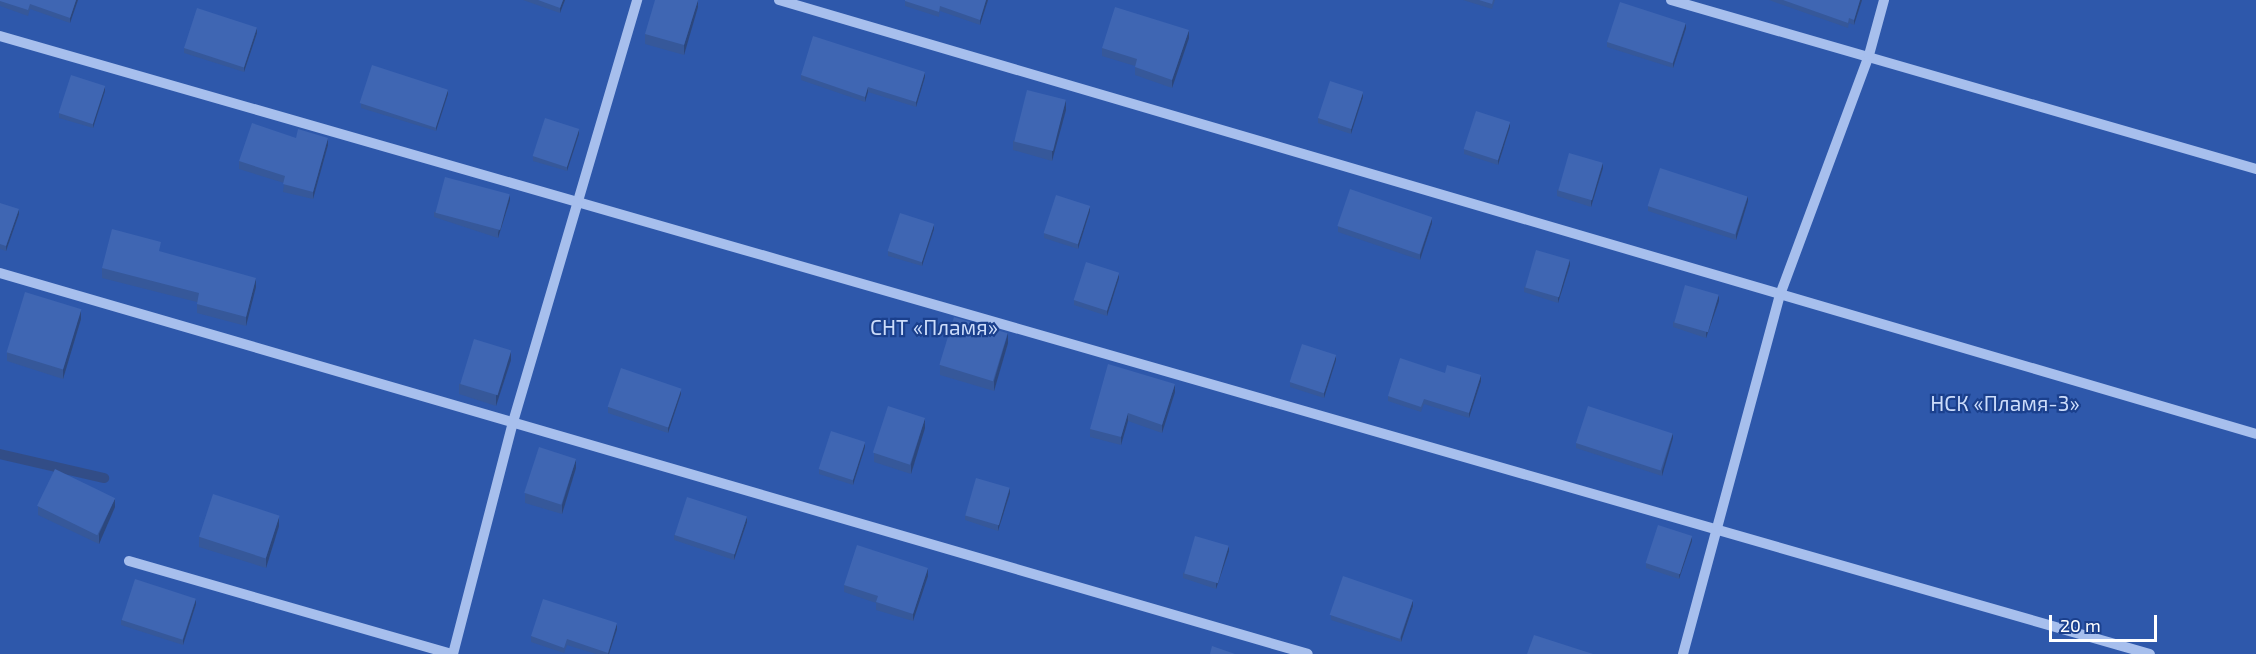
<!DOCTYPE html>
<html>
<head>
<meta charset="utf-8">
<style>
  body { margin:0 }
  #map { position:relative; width:2256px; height:654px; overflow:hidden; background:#1b408d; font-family:"Exo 2",sans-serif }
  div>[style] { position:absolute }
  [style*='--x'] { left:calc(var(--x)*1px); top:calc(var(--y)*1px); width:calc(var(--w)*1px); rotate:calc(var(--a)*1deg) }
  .green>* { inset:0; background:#2e58ab; transform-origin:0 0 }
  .stream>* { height:10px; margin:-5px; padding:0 5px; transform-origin:5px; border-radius:5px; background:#324d87 }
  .minor>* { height:10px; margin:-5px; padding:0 5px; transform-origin:5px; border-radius:5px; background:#a7bfed }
  .wall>* { inset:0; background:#36589a }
  .shaded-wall>* { inset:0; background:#2c477d }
  .building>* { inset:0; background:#3f66b3; transform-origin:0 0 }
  span { translate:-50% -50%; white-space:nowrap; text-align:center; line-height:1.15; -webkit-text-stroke:4.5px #1b408d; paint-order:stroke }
  .park-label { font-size:21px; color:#ccdcfa }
  .scale { position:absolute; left:2049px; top:615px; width:108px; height:27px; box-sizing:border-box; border:3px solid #fff; border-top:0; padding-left:8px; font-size:18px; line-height:21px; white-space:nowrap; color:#fff; -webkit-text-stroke:4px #1b408d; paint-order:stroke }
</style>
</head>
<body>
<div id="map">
  <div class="green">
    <div style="left:0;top:0;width:2256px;height:654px"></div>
  </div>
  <div class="stream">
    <div style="--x:0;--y:454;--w:107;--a:13"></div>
  </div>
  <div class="minor">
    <div style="--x:779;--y:0;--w:1539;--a:16.37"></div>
    <div style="--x:1671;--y:0;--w:609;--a:16.11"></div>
    <div style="--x:0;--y:36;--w:2237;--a:16.04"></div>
    <div style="--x:0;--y:273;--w:1362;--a:16.24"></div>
    <div style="--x:129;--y:561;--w:336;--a:16.1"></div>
    <div style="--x:453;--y:654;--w:240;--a:-75.5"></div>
    <div style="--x:513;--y:422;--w:440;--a:-73.6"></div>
    <div style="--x:1683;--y:654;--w:375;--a:-74.9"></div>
    <div style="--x:1781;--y:292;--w:253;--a:-69.6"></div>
    <div style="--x:1869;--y:55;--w:57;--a:-74.7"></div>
  </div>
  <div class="wall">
    <div style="clip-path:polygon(0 0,78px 0,70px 23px,30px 9px,28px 16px,0 6px)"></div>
    <div style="clip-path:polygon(523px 0,565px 0,560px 13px)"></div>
    <div style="clip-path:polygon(698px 0,698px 7px,684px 55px,645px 44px,645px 34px)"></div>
    <div style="clip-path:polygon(905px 0,988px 0,980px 25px,940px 11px,939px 17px,905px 6px)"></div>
    <div style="clip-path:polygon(1463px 0,1495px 0,1492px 9px)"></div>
    <div style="clip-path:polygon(1769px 0,1862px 0,1854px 25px,1849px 23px,1848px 28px)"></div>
    <div style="clip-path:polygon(1686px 28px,1673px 68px,1607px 47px,1607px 42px)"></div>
    <div style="clip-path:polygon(257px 33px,244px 72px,184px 53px,184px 48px)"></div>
    <div style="clip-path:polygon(1189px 38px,1172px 88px,1135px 75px,1135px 66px,1102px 56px,1102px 48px)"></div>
    <div style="clip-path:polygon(801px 75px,925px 77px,916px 107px,868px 92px,865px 102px,801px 80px)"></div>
    <div style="clip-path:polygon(105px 91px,93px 128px,59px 118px,59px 113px)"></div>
    <div style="clip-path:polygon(448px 94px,436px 131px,361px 108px,361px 103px)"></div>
    <div style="clip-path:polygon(1363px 97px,1351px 134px,1318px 123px,1318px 118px)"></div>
    <div style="clip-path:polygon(1066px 110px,1052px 161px,1013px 150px,1013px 141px)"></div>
    <div style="clip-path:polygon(1510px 127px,1498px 165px,1464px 154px,1464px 149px)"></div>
    <div style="clip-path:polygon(579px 134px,567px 171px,533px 161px,533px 156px)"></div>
    <div style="clip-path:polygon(296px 138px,328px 145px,313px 199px,283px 192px,284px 183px,239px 169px,239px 161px)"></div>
    <div style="clip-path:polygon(1603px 168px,1591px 207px,1557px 196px,1557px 190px)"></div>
    <div style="clip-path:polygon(510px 200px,498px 238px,434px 217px,434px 212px)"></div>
    <div style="clip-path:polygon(1748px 201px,1736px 240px,1648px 211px,1648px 206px)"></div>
    <div style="clip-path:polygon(0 203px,19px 214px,6px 251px,0 249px)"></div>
    <div style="clip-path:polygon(1090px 211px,1078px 249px,1044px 238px,1044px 233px)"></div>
    <div style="clip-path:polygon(1432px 223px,1420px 260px,1338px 232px,1338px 226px)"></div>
    <div style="clip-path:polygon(934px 229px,922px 266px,888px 256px,888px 251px)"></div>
    <div style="clip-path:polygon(161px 252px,256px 287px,246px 326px,197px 313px,197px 302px,102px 278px,102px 268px)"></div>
    <div style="clip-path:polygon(1570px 265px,1558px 303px,1524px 292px,1524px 287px)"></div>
    <div style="clip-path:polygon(1119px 278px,1107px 316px,1074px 305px,1074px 300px)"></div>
    <div style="clip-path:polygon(1719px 301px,1706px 338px,1673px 327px,1673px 322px)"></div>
    <div style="clip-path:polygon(81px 319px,63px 379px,7px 361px,7px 352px)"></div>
    <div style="clip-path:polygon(1008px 343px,994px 391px,940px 375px,940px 365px)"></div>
    <div style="clip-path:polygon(511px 360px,496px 406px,459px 394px,459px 384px)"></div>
    <div style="clip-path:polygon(1336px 360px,1324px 398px,1290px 387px,1290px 382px)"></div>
    <div style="clip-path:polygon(1445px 373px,1481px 381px,1469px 418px,1424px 404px,1421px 412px,1388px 401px,1388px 396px)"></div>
    <div style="clip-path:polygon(1175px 392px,1162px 433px,1128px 421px,1121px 445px,1090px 437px,1090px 429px)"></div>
    <div style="clip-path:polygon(681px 394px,668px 433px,608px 413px,608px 407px)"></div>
    <div style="clip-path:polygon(925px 428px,911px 474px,874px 462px,874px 453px)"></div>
    <div style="clip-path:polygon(1673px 438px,1662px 476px,1576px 448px,1576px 443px)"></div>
    <div style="clip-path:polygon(865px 447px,853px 485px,819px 474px,819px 469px)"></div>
    <div style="clip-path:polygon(576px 468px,562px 514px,525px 503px,525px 493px)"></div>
    <div style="clip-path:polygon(1010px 493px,998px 531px,965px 520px,965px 515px)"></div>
    <div style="clip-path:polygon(38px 506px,115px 507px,99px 544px,38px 515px)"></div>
    <div style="clip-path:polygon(747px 522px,734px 560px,674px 540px,674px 535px)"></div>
    <div style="clip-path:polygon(279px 526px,266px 568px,199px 547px,199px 537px)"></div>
    <div style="clip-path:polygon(1692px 541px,1679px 579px,1646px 568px,1646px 563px)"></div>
    <div style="clip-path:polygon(1229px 551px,1216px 589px,1183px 578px,1183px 573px)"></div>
    <div style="clip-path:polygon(928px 576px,913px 621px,876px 610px,876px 603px,844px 592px,844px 585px)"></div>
    <div style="clip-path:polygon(196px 604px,183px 645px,121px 625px,121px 620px)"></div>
    <div style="clip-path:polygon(1413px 606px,1401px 642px,1331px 620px,1331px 615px)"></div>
    <div style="clip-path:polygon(617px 629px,609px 654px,596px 654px,567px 645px,564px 653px,531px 642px,531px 636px)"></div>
  </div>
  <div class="shaded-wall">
    <div style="clip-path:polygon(76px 0,78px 0,70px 23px,70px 18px)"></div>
    <div style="clip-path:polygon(563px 0,565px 0,560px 13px,560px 8px)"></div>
    <div style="clip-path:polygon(698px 0,698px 7px,684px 55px,684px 45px)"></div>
    <div style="clip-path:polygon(986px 0,988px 0,980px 25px,980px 20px)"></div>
    <div style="clip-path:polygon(1860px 0,1862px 0,1854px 25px,1854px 20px)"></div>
    <div style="clip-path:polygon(1686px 23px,1686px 28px,1673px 68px,1673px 63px)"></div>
    <div style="clip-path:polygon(257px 28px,257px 33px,244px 72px,244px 67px)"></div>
    <div style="clip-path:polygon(1189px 30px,1189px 38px,1172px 88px,1172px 80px)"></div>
    <div style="clip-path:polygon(925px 72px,925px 77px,916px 107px,916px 102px)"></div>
    <div style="clip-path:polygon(105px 86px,105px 91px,93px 128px,93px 123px)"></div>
    <div style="clip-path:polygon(868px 87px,868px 92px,865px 102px,865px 97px)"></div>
    <div style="clip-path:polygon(448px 89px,448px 94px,436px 131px,436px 126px)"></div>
    <div style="clip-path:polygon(1363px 92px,1363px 97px,1351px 134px,1351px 129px)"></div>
    <div style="clip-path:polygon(1066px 100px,1066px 110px,1052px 161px,1052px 151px)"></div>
    <div style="clip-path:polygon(1510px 122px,1510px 127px,1498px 165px,1498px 160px)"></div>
    <div style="clip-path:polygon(579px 129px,579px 134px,567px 171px,567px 166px)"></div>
    <div style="clip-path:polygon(328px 138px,328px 145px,313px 199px,313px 192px)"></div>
    <div style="clip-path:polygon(1603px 163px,1603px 168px,1591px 207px,1591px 201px)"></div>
    <div style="clip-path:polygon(510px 195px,510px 200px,498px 238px,498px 233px)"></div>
    <div style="clip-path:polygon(1748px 196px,1748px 201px,1736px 240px,1736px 234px)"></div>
    <div style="clip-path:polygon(1090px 206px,1090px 211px,1078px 249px,1078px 244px)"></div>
    <div style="clip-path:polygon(19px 209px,19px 214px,6px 251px,6px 246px)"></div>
    <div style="clip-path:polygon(1432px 218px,1432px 223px,1420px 260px,1420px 255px)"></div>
    <div style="clip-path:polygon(934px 224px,934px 229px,922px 266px,922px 261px)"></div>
    <div style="clip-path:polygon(1570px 260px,1570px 265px,1558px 303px,1558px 298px)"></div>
    <div style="clip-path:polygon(1119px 273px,1119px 278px,1107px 316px,1107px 311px)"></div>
    <div style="clip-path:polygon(256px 278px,256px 287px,246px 326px,246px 317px)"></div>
    <div style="clip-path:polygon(1719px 295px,1719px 301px,1706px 338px,1706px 333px)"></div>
    <div style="clip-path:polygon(81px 309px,81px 319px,63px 379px,63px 369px)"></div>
    <div style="clip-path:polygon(1008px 333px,1008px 343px,994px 391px,994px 381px)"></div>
    <div style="clip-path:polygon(511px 350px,511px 360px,496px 406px,496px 396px)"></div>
    <div style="clip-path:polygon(1336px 355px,1336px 360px,1324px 398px,1324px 393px)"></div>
    <div style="clip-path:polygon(1481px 375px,1481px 381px,1469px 418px,1469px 413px)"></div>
    <div style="clip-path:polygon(1175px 384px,1175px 392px,1162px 433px,1162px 425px)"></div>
    <div style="clip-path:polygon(681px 389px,681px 394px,668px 433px,668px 428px)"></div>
    <div style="clip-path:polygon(1128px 413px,1128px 421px,1121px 445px,1121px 437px)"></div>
    <div style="clip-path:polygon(925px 418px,925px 428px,911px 474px,911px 464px)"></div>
    <div style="clip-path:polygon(1673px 433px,1673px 438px,1662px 476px,1662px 471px)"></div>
    <div style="clip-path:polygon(865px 442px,865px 447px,853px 485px,853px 480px)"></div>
    <div style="clip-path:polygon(576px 459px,576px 468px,562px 514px,562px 505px)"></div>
    <div style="clip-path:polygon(1010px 488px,1010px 493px,998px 531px,998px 526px)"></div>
    <div style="clip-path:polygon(115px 498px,115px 507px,99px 544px,99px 534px)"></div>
    <div style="clip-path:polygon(279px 516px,279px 526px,266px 568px,266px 558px)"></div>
    <div style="clip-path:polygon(747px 517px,747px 522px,734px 560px,734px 554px)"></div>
    <div style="clip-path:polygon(1692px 536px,1692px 541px,1679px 579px,1679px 574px)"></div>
    <div style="clip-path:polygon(1229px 546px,1229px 551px,1216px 589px,1216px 584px)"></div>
    <div style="clip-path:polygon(928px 568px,928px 576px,913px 621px,913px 614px)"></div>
    <div style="clip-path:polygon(196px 599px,196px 604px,183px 645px,183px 640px)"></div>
    <div style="clip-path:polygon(1413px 600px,1413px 606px,1401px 642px,1401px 637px)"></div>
    <div style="clip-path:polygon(617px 623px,617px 629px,609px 654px,608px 654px)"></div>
  </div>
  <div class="building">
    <div style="clip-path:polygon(0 0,76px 0,70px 18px,30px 4px,28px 10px,0 1px)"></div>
    <div style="clip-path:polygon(538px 0,563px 0,560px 8px)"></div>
    <div style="clip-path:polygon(655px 0,698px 0,684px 45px,645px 34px)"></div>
    <div style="clip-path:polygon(905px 0,986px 0,980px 20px,940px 6px,939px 12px,905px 1px)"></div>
    <div style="clip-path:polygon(1479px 0,1493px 0,1492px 4px)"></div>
    <div style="clip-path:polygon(1783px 0,1860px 0,1854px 20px,1849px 18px,1848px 23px)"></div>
    <div style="left:1620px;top:2px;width:69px;height:42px;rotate:18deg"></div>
    <div style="clip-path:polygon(1115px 7px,1189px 30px,1172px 80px,1135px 67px,1137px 59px,1102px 48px)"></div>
    <div style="left:197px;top:8px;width:63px;height:42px;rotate:18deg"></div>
    <div style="clip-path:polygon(813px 36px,925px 72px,916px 102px,868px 87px,865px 97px,801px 75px)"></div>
    <div style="left:372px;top:65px;width:80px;height:40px;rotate:18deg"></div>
    <div style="left:71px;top:75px;width:36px;height:40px;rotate:18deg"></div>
    <div style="left:1330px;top:81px;width:35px;height:39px;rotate:18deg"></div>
    <div style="left:1027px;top:90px;width:40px;height:53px;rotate:14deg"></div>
    <div style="left:1476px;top:111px;width:36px;height:40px;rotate:18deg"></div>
    <div style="left:545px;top:118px;width:36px;height:40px;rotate:18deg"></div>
    <div style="clip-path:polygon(252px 123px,296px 138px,298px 129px,328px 138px,313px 192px,283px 184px,285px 176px,239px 161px)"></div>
    <div style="left:1569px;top:153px;width:35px;height:39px;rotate:16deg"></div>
    <div style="left:1660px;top:168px;width:92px;height:40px;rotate:18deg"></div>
    <div style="left:445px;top:177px;width:67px;height:37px;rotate:15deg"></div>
    <div style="left:1350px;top:189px;width:87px;height:39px;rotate:19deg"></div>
    <div style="left:1056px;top:195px;width:36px;height:40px;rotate:18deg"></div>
    <div style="clip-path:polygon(0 203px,19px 209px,6px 246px,0 244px)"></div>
    <div style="left:900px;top:213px;width:36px;height:40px;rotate:18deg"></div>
    <div style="clip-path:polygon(112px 229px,161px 242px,159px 251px,256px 278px,246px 317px,197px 304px,199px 293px,102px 268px)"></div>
    <div style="left:1536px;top:250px;width:35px;height:39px;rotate:16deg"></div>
    <div style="left:1086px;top:262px;width:35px;height:40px;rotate:18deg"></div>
    <div style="left:1685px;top:285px;width:35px;height:39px;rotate:16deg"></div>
    <div style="left:25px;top:292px;width:59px;height:63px;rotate:17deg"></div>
    <div style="left:954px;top:317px;width:56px;height:50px;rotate:17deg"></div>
    <div style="left:474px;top:339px;width:39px;height:47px;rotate:17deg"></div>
    <div style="left:1302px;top:344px;width:36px;height:40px;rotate:18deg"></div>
    <div style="clip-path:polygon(1400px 358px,1445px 373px,1447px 365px,1481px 375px,1469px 413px,1424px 399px,1421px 407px,1388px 396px)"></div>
    <div style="clip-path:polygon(1108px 364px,1175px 384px,1162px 425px,1128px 413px,1121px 437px,1090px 429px)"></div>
    <div style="left:621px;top:368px;width:64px;height:41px;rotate:19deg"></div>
    <div style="left:888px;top:406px;width:39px;height:49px;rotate:18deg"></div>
    <div style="left:1588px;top:406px;width:89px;height:39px;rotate:18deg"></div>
    <div style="left:831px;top:431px;width:36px;height:40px;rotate:18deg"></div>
    <div style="left:539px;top:447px;width:39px;height:48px;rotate:18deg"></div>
    <div style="left:55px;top:469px;width:67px;height:41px;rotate:26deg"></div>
    <div style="left:976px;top:478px;width:35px;height:39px;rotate:16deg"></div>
    <div style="left:213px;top:494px;width:70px;height:45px;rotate:18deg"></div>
    <div style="left:687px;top:497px;width:63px;height:40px;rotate:18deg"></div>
    <div style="left:1658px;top:525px;width:36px;height:40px;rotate:18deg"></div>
    <div style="left:1195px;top:536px;width:35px;height:39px;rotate:16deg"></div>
    <div style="clip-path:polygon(857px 545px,928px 568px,913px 614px,876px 602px,878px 596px,844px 585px)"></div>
    <div style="left:1343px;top:576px;width:74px;height:41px;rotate:19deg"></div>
    <div style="left:135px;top:579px;width:64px;height:43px;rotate:18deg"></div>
    <div style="clip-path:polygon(543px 599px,617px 623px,608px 653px,567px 639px,564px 648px,531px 636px)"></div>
    <div style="clip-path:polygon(1534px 635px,1593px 654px,1527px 654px)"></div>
    <div style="clip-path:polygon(1212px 646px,1235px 654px,1210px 654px)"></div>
  </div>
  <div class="park-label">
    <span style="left:934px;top:327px">СНТ «Пламя»</span>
    <span style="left:2005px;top:403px">НСК «Пламя-3»</span>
  </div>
  <div class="scale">20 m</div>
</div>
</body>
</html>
